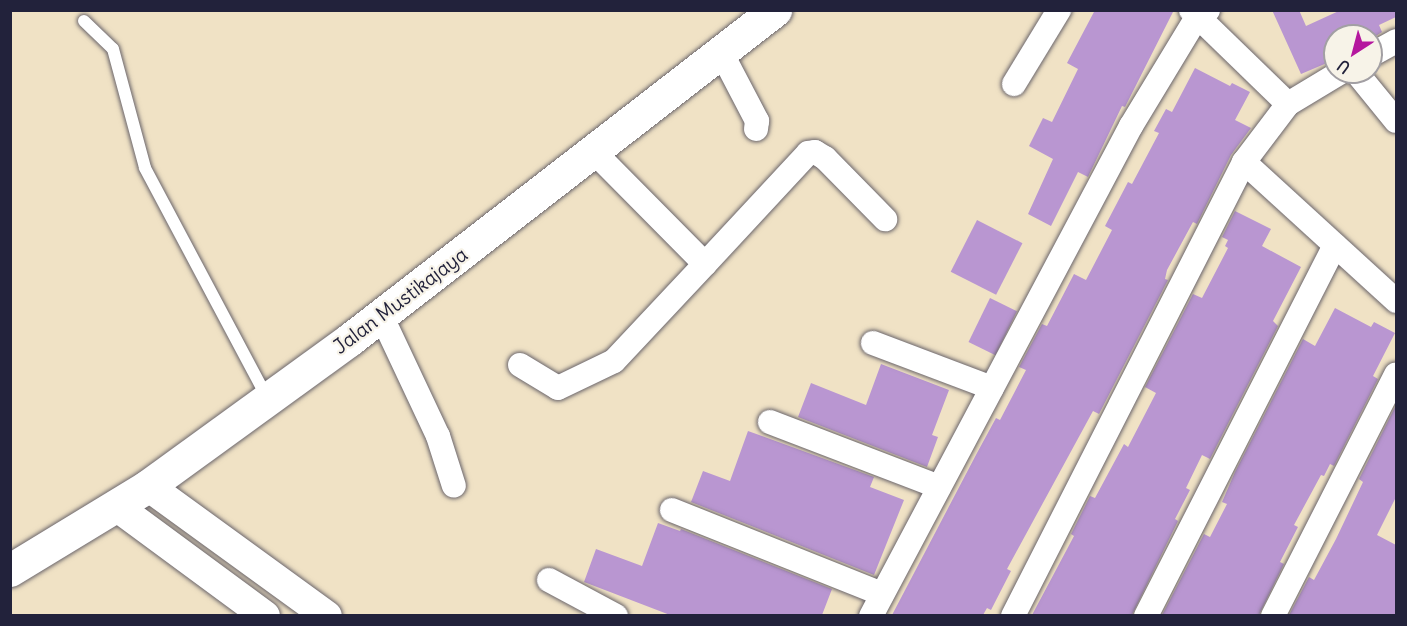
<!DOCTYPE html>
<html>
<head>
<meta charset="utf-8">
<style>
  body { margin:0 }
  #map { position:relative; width:1407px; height:626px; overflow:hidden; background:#f0e2c5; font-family:Delius,sans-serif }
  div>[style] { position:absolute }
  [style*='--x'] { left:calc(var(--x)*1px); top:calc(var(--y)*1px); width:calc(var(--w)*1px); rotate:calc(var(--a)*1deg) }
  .building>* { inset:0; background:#b996d1; transform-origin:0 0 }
  .roads { filter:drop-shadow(0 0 2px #6a656b) drop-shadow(0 0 2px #6a656b) }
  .service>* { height:12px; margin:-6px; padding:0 6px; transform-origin:6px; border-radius:6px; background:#fff }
  .minor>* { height:24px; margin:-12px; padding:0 12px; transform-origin:12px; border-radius:12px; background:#fff }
  .tertiary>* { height:30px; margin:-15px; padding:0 15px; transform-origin:15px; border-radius:15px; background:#fff }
  .secondary>* { height:33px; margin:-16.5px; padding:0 16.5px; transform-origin:16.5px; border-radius:16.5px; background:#fff }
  span { translate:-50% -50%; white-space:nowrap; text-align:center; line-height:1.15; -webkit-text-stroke:4.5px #f7f3e8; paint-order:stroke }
  .street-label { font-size:20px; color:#22223b }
  .frame { position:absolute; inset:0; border:12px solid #22223b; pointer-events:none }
  .north { position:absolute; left:1323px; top:24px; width:60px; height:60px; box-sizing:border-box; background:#f7f3e8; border:2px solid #a29fa3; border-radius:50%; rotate:216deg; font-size:16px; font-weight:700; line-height:24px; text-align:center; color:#22223b }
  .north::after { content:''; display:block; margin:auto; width:21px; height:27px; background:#b5179e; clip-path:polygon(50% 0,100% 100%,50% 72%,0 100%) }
</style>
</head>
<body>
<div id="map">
  <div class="building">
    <div style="clip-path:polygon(1095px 10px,1174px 10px,1125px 107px,1122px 106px,1088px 177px,1078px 172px,1051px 226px,1028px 214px,1053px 159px,1029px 146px,1043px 118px,1052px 122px,1078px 69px,1067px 63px)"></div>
    <div style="clip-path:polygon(1272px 10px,1299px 10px,1306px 26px,1341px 10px,1396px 10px,1396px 17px,1379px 25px,1382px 32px,1371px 39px,1371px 36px,1335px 36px,1334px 60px,1301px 74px)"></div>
    <div style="clip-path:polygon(1195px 68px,1230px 86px,1232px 83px,1250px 92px,1235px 120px,1251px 128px,1231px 155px,1197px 224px,1193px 222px,1167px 270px,1165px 279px,1168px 280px,1099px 414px,1093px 411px,1007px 569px,1011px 571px,991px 610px,987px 608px,983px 615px,892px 615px,977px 453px,996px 418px,1000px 420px,1026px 370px,1019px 367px,1042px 324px,1047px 326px,1074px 274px,1086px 280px,1112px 230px,1105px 226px,1128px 182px,1132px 184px,1159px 133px,1154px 131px,1166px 109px,1172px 112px)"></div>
    <div style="clip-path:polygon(1235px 211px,1271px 229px,1262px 246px,1301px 267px,1273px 321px,1278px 326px,1210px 459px,1202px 455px,1186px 488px,1190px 490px,1175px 519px,1178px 521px,1132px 615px,1032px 615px,1074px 536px,1071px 534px,1090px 496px,1095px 498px,1124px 444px,1128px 447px,1156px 393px,1145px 387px,1193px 294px,1202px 298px,1228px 248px,1225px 246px,1228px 240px,1222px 237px)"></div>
    <div style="left:977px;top:220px;width:51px;height:58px;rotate:27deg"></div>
    <div style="left:990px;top:298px;width:30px;height:49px;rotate:26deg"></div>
    <div style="clip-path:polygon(1335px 308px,1371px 327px,1374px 322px,1395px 333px,1373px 376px,1378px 379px,1334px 466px,1330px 464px,1324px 476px,1321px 475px,1294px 525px,1298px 527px,1280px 562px,1284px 564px,1259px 615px,1162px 615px,1204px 534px,1210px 537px,1227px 504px,1222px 502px,1235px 472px,1303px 339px,1315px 346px)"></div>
    <div style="clip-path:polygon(881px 364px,949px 390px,932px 435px,938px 437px,927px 467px,798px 417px,811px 383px,866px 405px)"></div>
    <div style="clip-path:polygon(1396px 405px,1396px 497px,1377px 535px,1396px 545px,1396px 615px,1289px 615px,1309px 577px,1314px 580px,1336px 539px,1363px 482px,1359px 479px)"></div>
    <div style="clip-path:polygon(748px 431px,874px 477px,870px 487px,904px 500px,874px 575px,691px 502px,703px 471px,730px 481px)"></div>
    <div style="clip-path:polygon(658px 523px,680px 531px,681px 529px,832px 589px,822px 615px,670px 615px,584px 582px,596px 549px,642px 566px)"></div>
  </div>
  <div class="roads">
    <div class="service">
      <div style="--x:84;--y:21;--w:40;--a:44"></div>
      <div style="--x:113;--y:49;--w:123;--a:74.9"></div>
      <div style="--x:145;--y:168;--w:259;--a:62"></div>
    </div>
    <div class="minor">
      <div style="--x:1191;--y:10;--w:135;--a:44.1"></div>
      <div style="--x:721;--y:52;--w:78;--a:62.4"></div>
      <div style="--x:757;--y:121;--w:8;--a:97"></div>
      <div style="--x:1371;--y:55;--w:29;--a:-29"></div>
      <div style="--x:1356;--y:72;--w:63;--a:50.8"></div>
      <div style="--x:1014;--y:84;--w:87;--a:-58.7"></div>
      <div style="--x:1244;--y:162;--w:206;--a:42.4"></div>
      <div style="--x:705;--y:264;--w:151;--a:-47.1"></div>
      <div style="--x:808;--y:153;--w:7;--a:-8"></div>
      <div style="--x:815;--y:152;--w:12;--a:31"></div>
      <div style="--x:825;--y:158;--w:86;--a:45.5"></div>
      <div style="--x:381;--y:315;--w:134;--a:64.8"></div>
      <div style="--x:438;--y:436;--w:52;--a:72.3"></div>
      <div style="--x:873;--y:343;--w:127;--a:20.7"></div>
      <div style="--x:520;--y:365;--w:44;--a:31.2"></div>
      <div style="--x:558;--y:388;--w:62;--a:-25.7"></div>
      <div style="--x:614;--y:361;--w:133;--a:-46.8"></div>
      <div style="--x:705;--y:264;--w:159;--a:-134.7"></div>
      <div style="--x:770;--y:422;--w:181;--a:21"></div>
      <div style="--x:672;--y:510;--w:226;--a:21.8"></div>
      <div style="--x:549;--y:580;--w:76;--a:28.2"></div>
      <div style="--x:871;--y:616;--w:555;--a:-62.05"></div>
      <div style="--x:1131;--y:126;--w:127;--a:-58.8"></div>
      <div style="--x:1197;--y:17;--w:13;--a:-32"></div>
      <div style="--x:1013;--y:616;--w:509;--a:-63.03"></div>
      <div style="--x:1244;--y:162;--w:73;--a:-52.8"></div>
      <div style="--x:1288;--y:104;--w:62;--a:-31.1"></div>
      <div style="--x:1146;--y:616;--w:416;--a:-63"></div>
      <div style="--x:1273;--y:616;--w:271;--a:-63"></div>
    </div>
    <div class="tertiary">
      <div style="--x:148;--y:486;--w:221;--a:36"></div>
      <div style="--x:116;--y:506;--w:185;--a:36.4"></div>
    </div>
    <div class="secondary">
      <div style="--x:10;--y:570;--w:162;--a:-31.3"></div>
      <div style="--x:148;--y:486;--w:248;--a:-36"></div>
      <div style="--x:349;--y:340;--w:539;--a:-37.76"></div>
    </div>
  </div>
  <div class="street-label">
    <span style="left:400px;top:300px;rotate:-37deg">Jalan Mustikajaya</span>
  </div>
  <div class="frame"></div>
  <div class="north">U</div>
</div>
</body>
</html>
